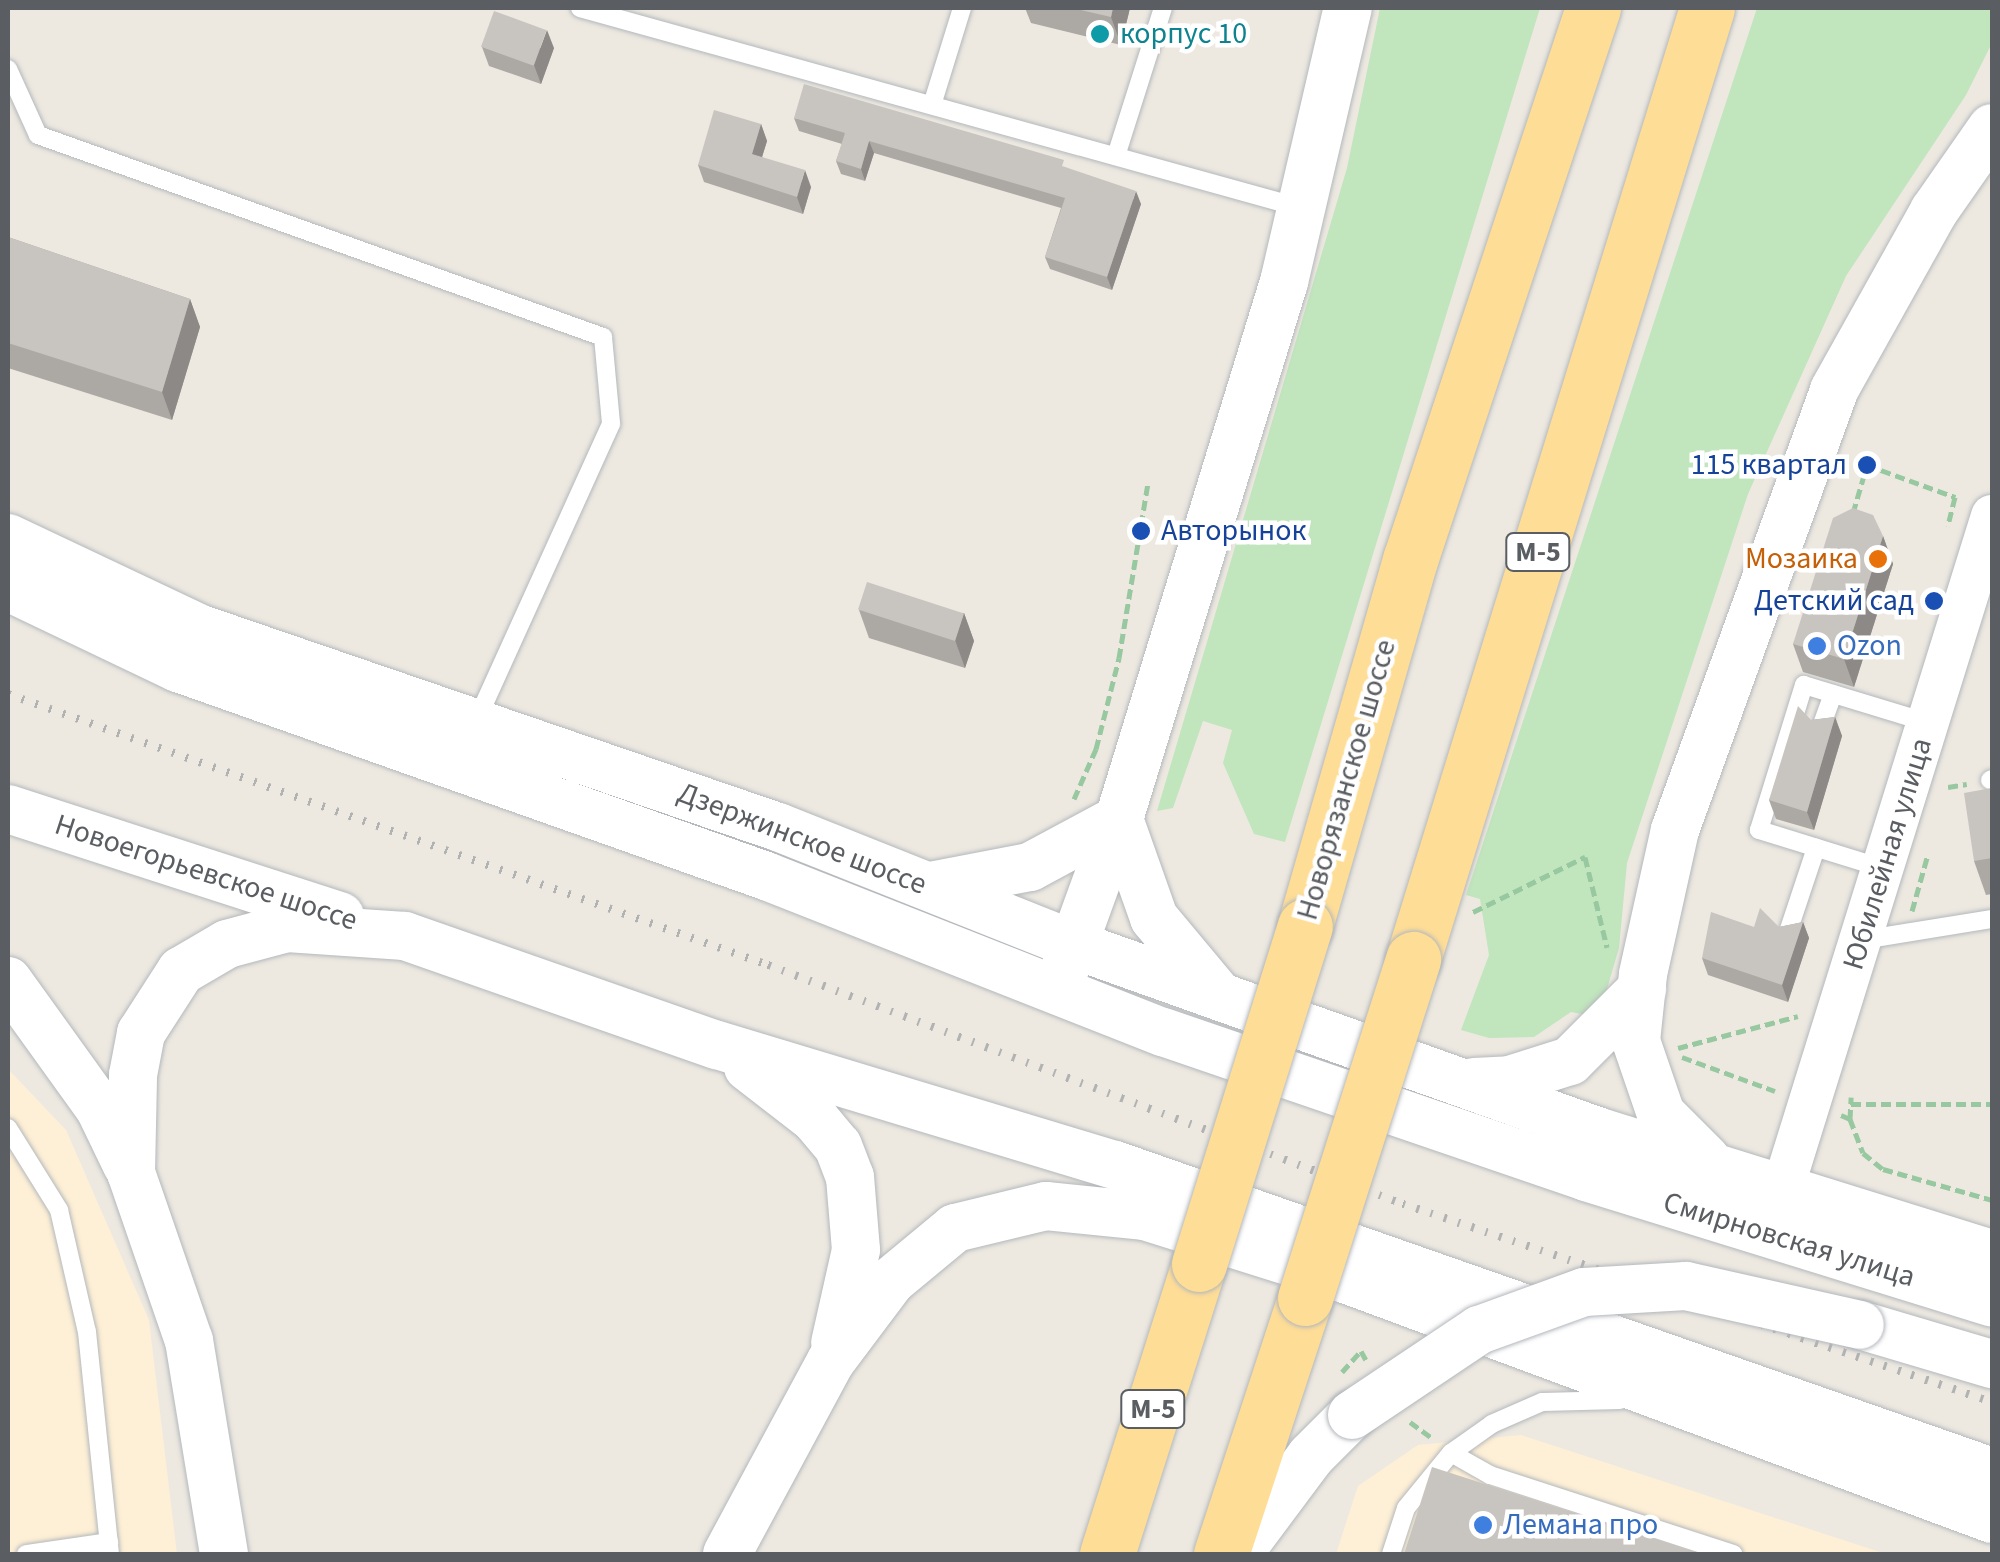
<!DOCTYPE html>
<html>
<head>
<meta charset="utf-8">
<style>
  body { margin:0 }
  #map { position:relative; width:2000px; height:1562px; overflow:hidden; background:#ede9e1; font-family:"Source Sans 3",sans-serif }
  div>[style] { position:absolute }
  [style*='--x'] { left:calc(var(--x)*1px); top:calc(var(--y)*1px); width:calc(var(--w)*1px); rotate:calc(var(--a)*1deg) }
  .commercial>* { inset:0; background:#fef0d6 }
  .green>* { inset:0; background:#c1e5bd }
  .path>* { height:5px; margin-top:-2.5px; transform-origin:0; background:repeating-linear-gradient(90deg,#98c8a0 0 10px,transparent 0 15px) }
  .roads { filter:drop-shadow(0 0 2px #b4b8bc) drop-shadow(0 0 2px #b4b8bc) }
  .service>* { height:18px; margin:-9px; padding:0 9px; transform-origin:9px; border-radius:9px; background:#fff }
  .tertiary>* { height:42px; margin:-21px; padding:0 21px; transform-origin:21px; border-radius:21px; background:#fff }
  .secondary>* { height:48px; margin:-24px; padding:0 24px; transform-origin:24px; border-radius:24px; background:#fff }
  .trunk>* { height:55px; margin:-27.5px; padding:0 27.5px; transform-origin:27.5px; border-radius:27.5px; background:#fedd97 }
  .rail>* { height:8px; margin-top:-4px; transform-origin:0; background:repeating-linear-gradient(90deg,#b1b2b2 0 2.5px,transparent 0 14.5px) }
  .bridges { filter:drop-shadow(0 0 2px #b3b7bc) drop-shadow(0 0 2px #b3b7bc) }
  .secondary-bridge>* { height:48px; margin:-24px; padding:0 24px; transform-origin:24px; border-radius:24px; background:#fff }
  .trunk-bridge>* { height:55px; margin:-27.5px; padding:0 27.5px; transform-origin:27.5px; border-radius:27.5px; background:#fedd97 }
  .wall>* { inset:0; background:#aca9a4 }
  .shaded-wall>* { inset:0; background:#8c8986 }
  .building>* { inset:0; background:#c8c4bf; transform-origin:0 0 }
  .dots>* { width:28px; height:28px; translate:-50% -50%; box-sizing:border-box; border:5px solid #fff; border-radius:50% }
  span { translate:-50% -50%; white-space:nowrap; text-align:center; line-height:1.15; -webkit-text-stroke:9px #fff; paint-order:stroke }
  .shield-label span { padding:2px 8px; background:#fff; border:2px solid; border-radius:8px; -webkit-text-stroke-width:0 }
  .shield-label { font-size:28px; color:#5a5e62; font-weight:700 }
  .culture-label { font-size:30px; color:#0d838f }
  .left { translate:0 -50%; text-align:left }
  .transit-label { font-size:30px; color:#164399 }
  .right { translate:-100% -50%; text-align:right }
  .food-label { font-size:30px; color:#c56008 }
  .shop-label { font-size:30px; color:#366cbe }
  .street-label { font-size:30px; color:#5a5e62 }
  .frame { position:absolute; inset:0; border:10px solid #5a5e62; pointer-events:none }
</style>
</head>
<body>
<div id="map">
  <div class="commercial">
    <div style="clip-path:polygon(8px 1069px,66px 1130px,149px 1320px,177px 1554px,8px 1554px)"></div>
    <div style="clip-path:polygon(1521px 1435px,1886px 1554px,1336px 1554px,1358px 1486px,1418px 1445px)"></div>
  </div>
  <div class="green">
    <div style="clip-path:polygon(1380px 8px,1540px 8px,1285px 842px,1254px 834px,1223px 763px,1232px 730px,1203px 721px,1173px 808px,1157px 811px,1347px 168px)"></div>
    <div style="clip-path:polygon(1757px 8px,1992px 8px,1992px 43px,1966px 95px,1846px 276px,1748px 494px,1627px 863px,1619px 948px,1604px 999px,1592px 1016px,1571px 1012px,1534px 1037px,1489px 1038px,1461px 1030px,1489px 955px,1480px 899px,1466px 895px)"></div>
  </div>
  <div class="path">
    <div style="--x:1853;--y:513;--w:50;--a:-73.7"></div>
    <div style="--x:1867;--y:465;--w:94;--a:20"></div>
    <div style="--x:1955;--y:497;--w:30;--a:104"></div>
    <div style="--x:1948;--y:787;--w:19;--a:-9"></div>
    <div style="--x:1074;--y:799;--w:55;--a:-66.3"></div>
    <div style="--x:1096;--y:749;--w:94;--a:-75.8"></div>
    <div style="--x:1119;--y:658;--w:178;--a:-80.6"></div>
    <div style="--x:1912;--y:911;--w:59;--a:-74.3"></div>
    <div style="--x:1473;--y:912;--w:125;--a:-26.2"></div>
    <div style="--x:1585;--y:857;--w:93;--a:76.3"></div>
    <div style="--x:1678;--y:1048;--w:124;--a:-14.9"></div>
    <div style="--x:1682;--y:1057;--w:99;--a:20.1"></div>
    <div style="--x:1851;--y:1104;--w:141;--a:0"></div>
    <div style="--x:1841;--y:1115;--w:10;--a:24"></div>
    <div style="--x:1850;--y:1119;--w:36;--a:69"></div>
    <div style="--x:1863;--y:1153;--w:26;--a:39"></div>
    <div style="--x:1883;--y:1169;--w:113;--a:15.9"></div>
    <div style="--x:1850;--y:1119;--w:22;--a:-87"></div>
    <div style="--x:1342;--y:1372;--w:28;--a:-48"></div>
    <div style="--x:1361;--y:1351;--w:10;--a:61"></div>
    <div style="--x:1410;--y:1422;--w:29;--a:36"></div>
  </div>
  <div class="roads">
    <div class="service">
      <div style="--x:580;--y:8;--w:745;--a:15.49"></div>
      <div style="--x:8;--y:69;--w:72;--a:65.6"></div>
      <div style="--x:38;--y:135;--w:600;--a:19.67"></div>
      <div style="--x:603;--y:337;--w:87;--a:84.7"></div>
      <div style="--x:611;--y:424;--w:325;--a:114.4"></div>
      <div style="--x:932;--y:105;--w:102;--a:-72.8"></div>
      <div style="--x:1116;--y:156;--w:155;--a:-72.4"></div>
      <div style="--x:1821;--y:727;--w:35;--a:-70"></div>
      <div style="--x:1990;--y:780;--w:2;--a:-27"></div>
      <div style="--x:1882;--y:868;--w:129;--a:-162.8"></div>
      <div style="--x:1759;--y:830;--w:152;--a:-72.8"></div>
      <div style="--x:1804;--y:685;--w:131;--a:16.9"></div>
      <div style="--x:1788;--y:932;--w:89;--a:-71.6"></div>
      <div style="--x:1862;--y:940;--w:132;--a:-9.2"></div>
      <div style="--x:8;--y:1128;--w:97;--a:58.1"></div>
      <div style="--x:59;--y:1210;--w:125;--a:77.1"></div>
      <div style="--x:87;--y:1332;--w:223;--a:84.1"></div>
      <div style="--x:1620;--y:1400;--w:78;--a:178.5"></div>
      <div style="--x:1542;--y:1402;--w:55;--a:156.3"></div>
      <div style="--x:1492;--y:1424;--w:50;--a:144.7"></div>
      <div style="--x:1451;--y:1453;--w:45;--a:29.4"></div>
      <div style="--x:1490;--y:1475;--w:256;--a:18"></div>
      <div style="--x:26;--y:1554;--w:84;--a:-8.2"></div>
      <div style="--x:1391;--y:1554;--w:48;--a:-71.9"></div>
      <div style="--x:1406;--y:1508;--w:71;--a:-50.7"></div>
    </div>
    <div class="tertiary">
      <div style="--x:1782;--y:1191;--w:707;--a:-72.72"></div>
    </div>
    <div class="secondary">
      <div style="--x:8;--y:538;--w:210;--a:25.3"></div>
      <div style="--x:198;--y:628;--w:613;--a:18.94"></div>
      <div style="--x:778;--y:827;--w:316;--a:21.7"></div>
      <div style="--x:1072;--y:944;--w:560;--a:19.6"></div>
      <div style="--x:1600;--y:1132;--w:411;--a:17.3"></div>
      <div style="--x:8;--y:587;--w:188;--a:25.5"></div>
      <div style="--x:178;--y:668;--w:624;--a:19.48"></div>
      <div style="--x:766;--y:876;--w:427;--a:21.5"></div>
      <div style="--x:1163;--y:1032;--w:447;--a:18.9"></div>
      <div style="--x:1586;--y:1177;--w:425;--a:17.2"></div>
      <div style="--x:8;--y:809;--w:349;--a:17.9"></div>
      <div style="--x:1119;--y:819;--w:105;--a:70.5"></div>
      <div style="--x:1154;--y:918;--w:95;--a:50.1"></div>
      <div style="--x:930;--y:886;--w:102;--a:-10.8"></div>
      <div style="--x:1030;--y:867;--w:101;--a:-28.3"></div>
      <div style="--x:1063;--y:974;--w:165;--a:-70.1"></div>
      <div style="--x:1119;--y:819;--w:562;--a:-72.92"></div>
      <div style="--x:1284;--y:282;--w:281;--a:-76.9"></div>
      <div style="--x:8;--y:981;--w:158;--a:54.3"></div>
      <div style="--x:100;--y:1109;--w:62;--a:64.3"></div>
      <div style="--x:748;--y:1067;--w:85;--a:37.8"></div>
      <div style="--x:815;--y:1119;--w:35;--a:50"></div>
      <div style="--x:838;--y:1146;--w:33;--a:69"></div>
      <div style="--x:850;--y:1177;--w:73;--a:85.3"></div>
      <div style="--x:856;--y:1250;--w:95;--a:102.7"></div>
      <div style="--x:1474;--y:1082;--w:36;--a:-3"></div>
      <div style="--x:1510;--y:1080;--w:63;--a:-17.6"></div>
      <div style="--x:1570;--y:1061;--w:102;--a:-45"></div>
      <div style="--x:1706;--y:1159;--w:64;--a:-135"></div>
      <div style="--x:1661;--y:1114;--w:77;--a:-108.9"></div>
      <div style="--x:1636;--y:1041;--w:67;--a:-84"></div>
      <div style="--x:1643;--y:974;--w:148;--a:-77.5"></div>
      <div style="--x:1675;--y:830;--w:468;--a:-70.1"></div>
      <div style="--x:1834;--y:390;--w:205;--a:-60.8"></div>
      <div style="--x:1934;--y:211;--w:101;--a:-55.1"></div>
      <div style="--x:1860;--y:1325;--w:138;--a:16.5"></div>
      <div style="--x:224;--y:1554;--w:216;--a:-99.3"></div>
      <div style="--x:189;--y:1341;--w:178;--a:-109"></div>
      <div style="--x:131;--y:1173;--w:98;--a:-88.8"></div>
      <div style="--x:133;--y:1075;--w:43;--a:-79.2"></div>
      <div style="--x:141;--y:1033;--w:74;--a:-57.2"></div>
      <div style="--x:181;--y:971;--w:53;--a:-30.4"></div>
      <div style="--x:227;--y:944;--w:62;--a:-14.9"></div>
      <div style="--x:287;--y:928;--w:118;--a:3.9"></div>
      <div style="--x:405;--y:936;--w:330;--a:19.3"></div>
      <div style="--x:717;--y:1045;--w:416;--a:16.8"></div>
      <div style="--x:1115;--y:1165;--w:929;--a:19.29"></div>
      <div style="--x:727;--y:1554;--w:219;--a:-61.7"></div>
      <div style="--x:831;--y:1361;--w:100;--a:-53.1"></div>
      <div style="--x:891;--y:1281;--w:83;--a:-39.6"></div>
      <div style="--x:955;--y:1228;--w:94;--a:-13.6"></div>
      <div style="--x:1046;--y:1206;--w:100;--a:5.8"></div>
      <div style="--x:1145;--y:1216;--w:210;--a:17.5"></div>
      <div style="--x:1345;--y:1279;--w:690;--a:20.35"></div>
      <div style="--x:1238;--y:1554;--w:122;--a:-53.3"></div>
      <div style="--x:1311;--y:1456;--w:58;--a:-45"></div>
    </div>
    <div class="trunk">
      <div style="--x:1305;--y:926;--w:381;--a:-74"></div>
      <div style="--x:1410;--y:560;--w:582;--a:-71.66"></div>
      <div style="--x:1413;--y:959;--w:995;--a:-72.82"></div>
      <div style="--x:1107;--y:1554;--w:304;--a:-72.4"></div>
      <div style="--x:1221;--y:1554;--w:269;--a:-71.8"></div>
    </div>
  </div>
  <div class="rail">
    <div style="--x:8;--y:694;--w:807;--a:19.63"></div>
    <div style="--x:768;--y:965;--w:678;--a:20.63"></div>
    <div style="--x:1403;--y:1204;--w:621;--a:18.58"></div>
  </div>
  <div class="bridges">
    <div class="secondary-bridge">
      <div style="--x:1352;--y:1415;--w:153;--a:-33.8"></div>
      <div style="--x:1479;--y:1330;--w:112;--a:-19.9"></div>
      <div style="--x:1584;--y:1292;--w:102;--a:-3.4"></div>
      <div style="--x:1686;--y:1286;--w:178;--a:12.6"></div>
    </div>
    <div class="trunk-bridge">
      <div style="--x:1199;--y:1264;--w:354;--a:-72.6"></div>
      <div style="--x:1305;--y:1298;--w:356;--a:-72.3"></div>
    </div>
  </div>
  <div class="wall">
    <div style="clip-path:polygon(1025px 8px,1130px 8px,1121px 45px,1031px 23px)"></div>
    <div style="clip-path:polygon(482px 47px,554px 48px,541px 84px,489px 66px)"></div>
    <div style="clip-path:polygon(794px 118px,1067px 168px,1141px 204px,1112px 290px,1050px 269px,1045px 257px,1061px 208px,874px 153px,865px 181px,841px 174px,836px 161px,842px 144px,799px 131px)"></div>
    <div style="clip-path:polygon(761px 124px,767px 141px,762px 157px,811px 187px,803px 214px,704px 182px,698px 165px)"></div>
    <div style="clip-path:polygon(8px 237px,190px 299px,200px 327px,172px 420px,8px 368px)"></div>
    <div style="clip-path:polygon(1883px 536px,1893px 564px,1854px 687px,1803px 672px,1793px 644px)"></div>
    <div style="clip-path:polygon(859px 610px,964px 613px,974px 641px,965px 668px,869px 638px)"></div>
    <div style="clip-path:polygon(1835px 717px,1842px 736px,1814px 830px,1776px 819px,1769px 800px,1811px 720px)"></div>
    <div style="clip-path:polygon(1992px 788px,1992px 894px,1986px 895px,1974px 861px)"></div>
    <div style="clip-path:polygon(1803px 922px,1809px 938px,1788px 1002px,1708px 975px,1702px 958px,1754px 927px,1779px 927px)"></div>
  </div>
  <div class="shaded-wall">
    <div style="clip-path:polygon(1113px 8px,1130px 8px,1121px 45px,1111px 17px)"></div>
    <div style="clip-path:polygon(547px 30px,554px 48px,541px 84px,534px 65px)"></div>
    <div style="clip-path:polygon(761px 124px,767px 141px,758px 170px,752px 154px)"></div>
    <div style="clip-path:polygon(869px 141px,874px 153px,865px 181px,861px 169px)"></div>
    <div style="clip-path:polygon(805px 170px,811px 187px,803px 214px,797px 197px)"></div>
    <div style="clip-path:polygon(1136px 191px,1141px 204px,1112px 290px,1107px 277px)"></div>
    <div style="clip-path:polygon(190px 299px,200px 327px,172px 420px,162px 392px)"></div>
    <div style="clip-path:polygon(1883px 536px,1893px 564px,1854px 687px,1844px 659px)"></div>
    <div style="clip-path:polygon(964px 613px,974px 641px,965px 668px,955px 640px)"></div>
    <div style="clip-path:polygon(1835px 717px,1842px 736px,1814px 830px,1807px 812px)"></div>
    <div style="clip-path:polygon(1803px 922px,1809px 938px,1788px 1002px,1782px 985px)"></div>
  </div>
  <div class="building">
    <div style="clip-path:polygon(1072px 8px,1113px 8px,1111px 17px)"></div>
    <div style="left:494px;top:11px;width:56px;height:38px;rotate:20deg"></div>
    <div style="clip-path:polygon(804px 84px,1064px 160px,1062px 166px,1136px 191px,1107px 277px,1045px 257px,1065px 198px,869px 141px,861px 169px,836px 161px,845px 133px,794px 118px)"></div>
    <div style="clip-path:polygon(714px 110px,761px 124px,752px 154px,805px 170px,797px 197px,698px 165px)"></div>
    <div style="clip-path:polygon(8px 237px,190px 299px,162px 392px,8px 343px)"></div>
    <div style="clip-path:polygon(1853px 508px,1873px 515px,1883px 536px,1844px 659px,1793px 644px,1833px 518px)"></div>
    <div style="left:867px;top:582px;width:102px;height:29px;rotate:18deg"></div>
    <div style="clip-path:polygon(1798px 706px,1811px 720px,1835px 717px,1807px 812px,1769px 800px)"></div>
    <div style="clip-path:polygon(1992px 788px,1992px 858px,1974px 861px,1964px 793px)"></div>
    <div style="clip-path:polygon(1760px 908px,1779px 927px,1803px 922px,1782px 985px,1702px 958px,1711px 912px,1754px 927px)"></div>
    <div style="clip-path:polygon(1432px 1467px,1702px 1554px,1404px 1554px)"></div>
  </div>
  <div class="dots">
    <div style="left:1100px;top:34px;background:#0f9aa8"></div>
    <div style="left:1867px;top:465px;background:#1a4fb4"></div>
    <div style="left:1141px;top:531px;background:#1a4fb4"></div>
    <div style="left:1878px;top:559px;background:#e8710a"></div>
    <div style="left:1934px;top:601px;background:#1a4fb4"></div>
    <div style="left:1817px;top:646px;background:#3f7fe0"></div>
    <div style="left:1483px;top:1525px;background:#3f7fe0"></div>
  </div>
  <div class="shield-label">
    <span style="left:1538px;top:552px">М-5</span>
    <span style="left:1153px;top:1409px">М-5</span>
  </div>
  <div class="culture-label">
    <span class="left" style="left:1120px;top:34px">корпус 10</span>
  </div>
  <div class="transit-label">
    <span class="right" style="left:1847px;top:465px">115 квартал</span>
    <span class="left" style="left:1161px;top:531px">Авторынок</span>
    <span class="right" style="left:1914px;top:601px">Детский сад</span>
  </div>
  <div class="food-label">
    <span class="right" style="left:1858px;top:559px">Мозаика</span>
  </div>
  <div class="shop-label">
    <span class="left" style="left:1837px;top:646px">Ozon</span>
    <span class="left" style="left:1503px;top:1525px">Лемана про</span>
  </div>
  <div class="street-label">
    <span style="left:1347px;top:780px;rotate:-74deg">Новорязанское шоссе</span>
    <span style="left:802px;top:839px;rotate:21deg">Дзержинское шоссе</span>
    <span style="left:1888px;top:854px;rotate:-73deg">Юбилейная улица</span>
    <span style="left:206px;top:873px;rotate:18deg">Новоегорьевское шоссе</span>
    <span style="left:1789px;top:1240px;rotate:17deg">Смирновская улица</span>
  </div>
  <div class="frame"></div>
</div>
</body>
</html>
